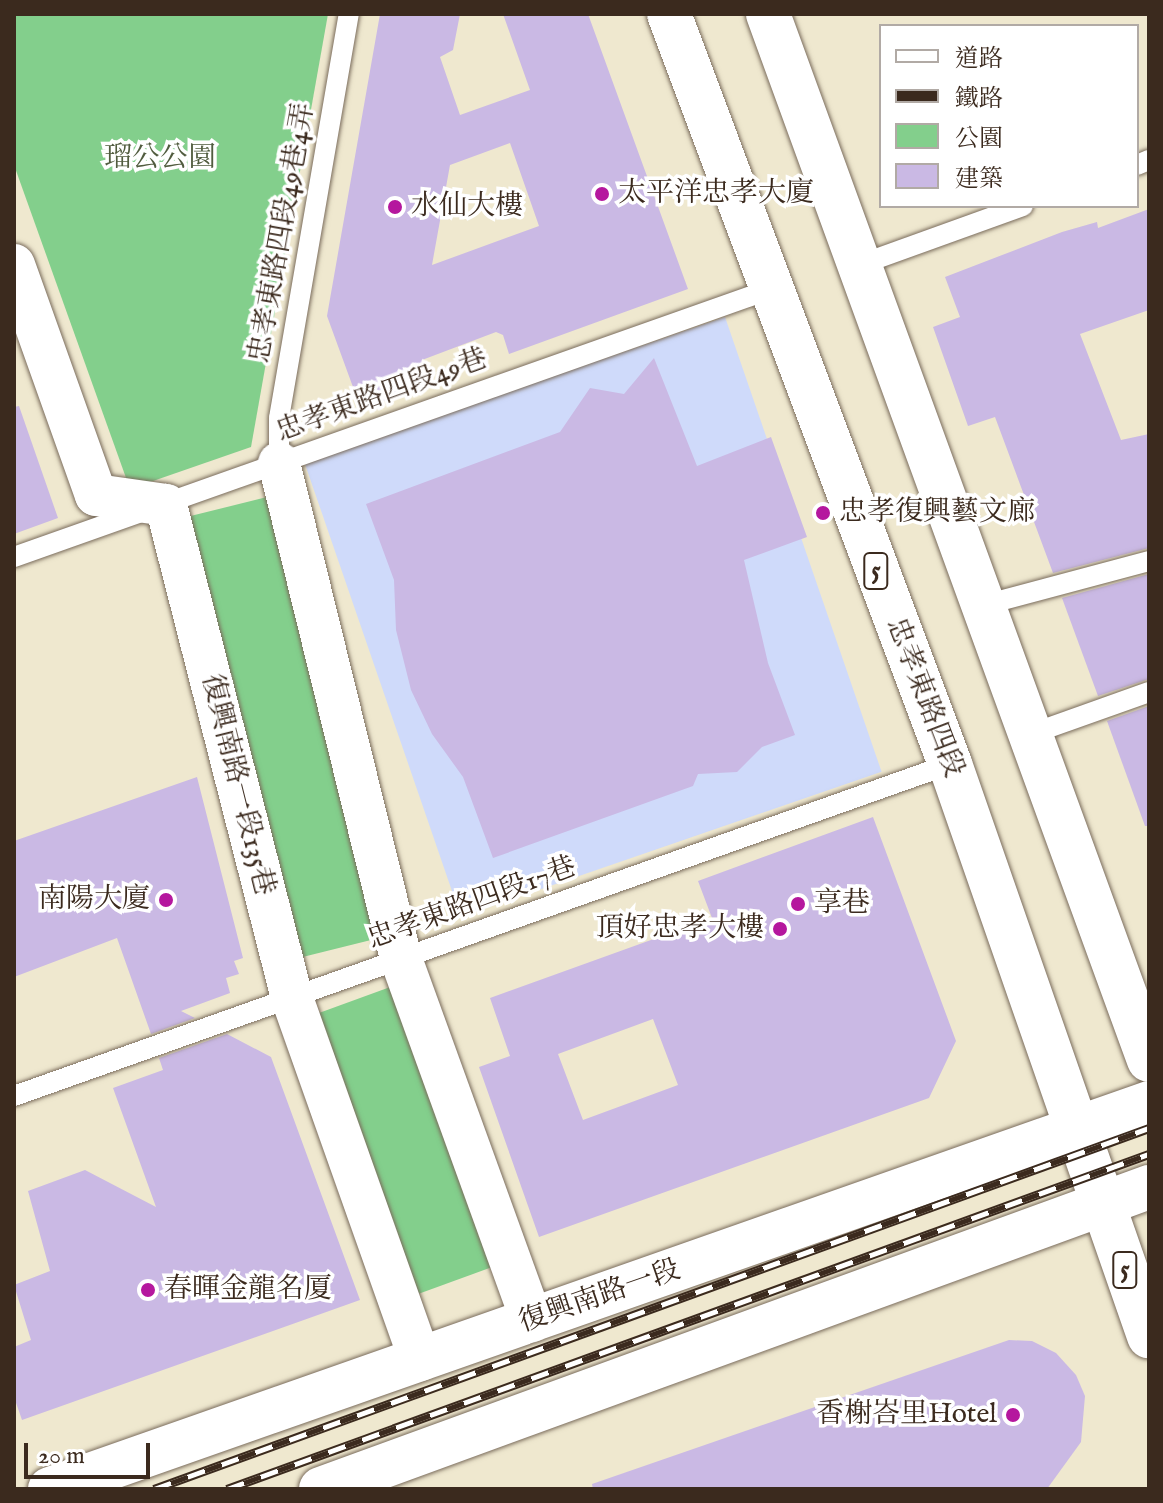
<!DOCTYPE html>
<html>
<head>
<meta charset="utf-8">
<style>
  body { margin:0 }
  #map { position:relative; width:1163px; height:1503px; overflow:hidden; background:#efe8cf; font-family:"IM FELL English","Noto Serif TC",serif }
  div>[style] { position:absolute }
  [style*='--x'] { left:calc(var(--x)*1px); top:calc(var(--y)*1px); width:calc(var(--w)*1px); rotate:calc(var(--a)*1deg) }
  .built>* { inset:0; background:#cfdafa; transform-origin:0 0 }
  .green>* { inset:0; background:#83cf8c; transform-origin:0 0 }
  .building>* { inset:0; background:#cab9e4 }
  .roads { filter:drop-shadow(0 0 2px #7a6c5c) drop-shadow(0 0 2px #7a6c5c) }
  .lane>* { height:20px; margin:-10px; padding:0 10px; transform-origin:10px; border-radius:10px; background:#fff }
  .street>* { height:42px; margin:-21px; padding:0 21px; transform-origin:21px; border-radius:21px; background:#fff }
  .secondary>* { height:44px; margin:-22px; padding:0 22px; transform-origin:22px; border-radius:22px; background:#fff }
  .primary>* { height:44px; margin:-22px; padding:0 22px; transform-origin:22px; border-radius:22px; background:#fff }
  .rail>* { height:9px; margin-top:-4.5px; transform-origin:0; background:repeating-linear-gradient(90deg,#fff 0 18px,#3b2a1e 0 36px); box-sizing:border-box; border-block:2px solid #3b2a1e }
  .dots>* { width:22px; height:22px; translate:-50% -50%; box-sizing:border-box; border:4px solid #fff; border-radius:50% }
  span { translate:-50% -50%; white-space:nowrap; text-align:center; line-height:1.15; -webkit-text-stroke:7px #fff; paint-order:stroke }
  .shield-label span { padding:2px 6px; background:#fff; border:2px solid; border-radius:6px; -webkit-text-stroke-width:0 }
  .shield-label { font-size:26px; color:#3b2a1e; font-weight:700 }
  .park-label { font-size:28px; color:#515c3f }
  .poi-label { font-size:28px; color:#3b2a1e }
  .left { translate:0 -50%; text-align:left }
  .right { translate:-100% -50%; text-align:right }
  .street-label { font-size:28px; color:#3b2a1e }
  .frame { position:absolute; inset:0; border:16px solid #3b2a1e; pointer-events:none }
  .legend { position:absolute; left:879px; top:24px; width:260px; height:184px; box-sizing:border-box; background:#fff; border:2px solid #b1aaa5; margin:0; padding:10px 14px; list-style:none; font-size:24px; color:#3b2a1e }
  .legend li { display:flex; align-items:center; gap:16px; height:40px }
  .legend b { width:40px; border:2px solid #b1aaa5 }
  .scale { position:absolute; left:24px; top:1443px; width:126px; height:36px; box-sizing:border-box; border:4px solid #3b2a1e; border-top:0; padding-left:10px; font-size:24px; line-height:28px; white-space:nowrap; color:#3b2a1e; -webkit-text-stroke:6px #fff; paint-order:stroke }
</style>
</head>
<body>
<div id="map">
  <div class="built">
    <div style="left:725px;top:317px;width:481px;height:445px;rotate:71deg"></div>
  </div>
  <div class="green">
    <div style="clip-path:polygon(20px 14px,328px 14px,251px 447px,130px 489px,14px 165px,14px 16px)"></div>
    <div style="left:267px;top:497px;width:455px;height:85px;rotate:76deg"></div>
    <div style="left:393px;top:986px;width:298px;height:89px;rotate:70deg"></div>
  </div>
  <div class="building">
    <div style="clip-path:polygon(evenodd,380px 14px,460px 14px,453px 50px,440px 57px,460px 115px,530px 90px,503px 14px,588px 14px,688px 289px,509px 354px,503px 335px,496px 332px,422px 360px,431px 384px,361px 409px,327px 316px,380px 14px,510px 143px,539px 226px,432px 265px,450px 165px,510px 143px)"></div>
    <div style="clip-path:polygon(1149px 209px,1149px 310px,1080px 334px,1121px 440px,1149px 434px,1149px 548px,1053px 573px,995px 417px,968px 426px,933px 327px,960px 317px,945px 277px,1062px 232px,1097px 222px,1098px 228px)"></div>
    <div style="clip-path:polygon(654px 358px,697px 466px,771px 437px,807px 537px,744px 560px,768px 663px,795px 735px,762px 747px,737px 772px,698px 774px,693px 786px,493px 858px,463px 777px,432px 734px,411px 690px,396px 630px,394px 580px,366px 504px,560px 432px,590px 388px,624px 394px)"></div>
    <div style="clip-path:polygon(19px 406px,58px 518px,14px 534px,14px 407px)"></div>
    <div style="clip-path:polygon(1149px 574px,1149px 679px,1098px 696px,1062px 598px)"></div>
    <div style="clip-path:polygon(1149px 706px,1149px 826px,1145px 826px,1107px 721px)"></div>
    <div style="clip-path:polygon(197px 777px,243px 958px,234px 961px,239px 974px,226px 978px,230px 993px,181px 1011px,195px 1018px,151px 1034px,117px 938px,14px 977px,14px 841px)"></div>
    <div style="clip-path:polygon(evenodd,873px 817px,956px 1041px,929px 1098px,539px 1237px,479px 1067px,510px 1056px,490px 998px,712px 918px,698px 881px,873px 817px,653px 1019px,678px 1085px,583px 1120px,558px 1054px,653px 1019px)"></div>
    <div style="clip-path:polygon(227px 1034px,271px 1057px,360px 1300px,22px 1420px,14px 1397px,14px 1347px,31px 1340px,14px 1285px,50px 1271px,28px 1191px,85px 1170px,156px 1207px,113px 1088px,163px 1070px,159px 1058px)"></div>
    <div style="clip-path:polygon(1009px 1340px,1032px 1341px,1056px 1353px,1076px 1375px,1085px 1396px,1081px 1442px,1047px 1489px,593px 1489px,592px 1484px)"></div>
  </div>
  <div class="roads">
    <div class="lane">
      <div style="--x:1137;--y:165;--w:13;--a:-23"></div>
      <div style="--x:862;--y:264;--w:171;--a:-19.8"></div>
      <div style="--x:279;--y:463;--w:45;--a:-90"></div>
      <div style="--x:279;--y:418;--w:410;--a:-80.2"></div>
      <div style="--x:14;--y:557;--w:800;--a:-19.5"></div>
      <div style="--x:984;--y:605;--w:171;--a:-14.9"></div>
      <div style="--x:1031;--y:734;--w:125;--a:-19.6"></div>
      <div style="--x:14;--y:1096;--w:993;--a:-19.53"></div>
    </div>
    <div class="street">
      <div style="--x:14;--y:265;--w:244;--a:70.4"></div>
      <div style="--x:96;--y:495;--w:71;--a:8.1"></div>
      <div style="--x:166;--y:505;--w:509;--a:75.66"></div>
      <div style="--x:292;--y:998;--w:384;--a:70.5"></div>
      <div style="--x:279;--y:463;--w:511;--a:76.18"></div>
      <div style="--x:401;--y:959;--w:385;--a:70.1"></div>
    </div>
    <div class="secondary">
      <div style="--x:50;--y:1489;--w:1165;--a:-19.35"></div>
      <div style="--x:321;--y:1489;--w:881;--a:-20.04"></div>
    </div>
    <div class="primary">
      <div style="--x:669;--y:14;--w:801;--a:69.46"></div>
      <div style="--x:950;--y:764;--w:606;--a:70.82"></div>
      <div style="--x:768;--y:14;--w:1113;--a:69.99"></div>
    </div>
  </div>
  <div class="rail">
    <div style="--x:154;--y:1489;--w:1058;--a:-19.94"></div>
    <div style="--x:227;--y:1489;--w:981;--a:-19.97"></div>
  </div>
  <div class="dots">
    <div style="left:602px;top:194px;background:#b5179e"></div>
    <div style="left:395px;top:207px;background:#b5179e"></div>
    <div style="left:823px;top:513px;background:#b5179e"></div>
    <div style="left:166px;top:900px;background:#b5179e"></div>
    <div style="left:798px;top:904px;background:#b5179e"></div>
    <div style="left:780px;top:929px;background:#b5179e"></div>
    <div style="left:148px;top:1290px;background:#b5179e"></div>
    <div style="left:1013px;top:1415px;background:#b5179e"></div>
  </div>
  <div class="shield-label">
    <span style="left:876px;top:571px">5</span>
    <span style="left:1125px;top:1270px">5</span>
  </div>
  <div class="park-label">
    <span style="left:160px;top:159px">瑠公公園</span>
  </div>
  <div class="poi-label">
    <span class="left" style="left:618px;top:194px">太平洋忠孝大廈</span>
    <span class="left" style="left:411px;top:207px">水仙大樓</span>
    <span class="left" style="left:839px;top:513px">忠孝復興藝文廊</span>
    <span class="right" style="left:150px;top:900px">南陽大廈</span>
    <span class="left" style="left:814px;top:904px">享巷</span>
    <span class="right" style="left:764px;top:929px">頂好忠孝大樓</span>
    <span class="left" style="left:164px;top:1290px">春暉金龍名厦</span>
    <span class="right" style="left:997px;top:1415px">香榭峇里Hotel</span>
  </div>
  <div class="street-label">
    <span style="left:283px;top:233px;rotate:-80deg">忠孝東路四段49巷4弄</span>
    <span style="left:382px;top:396px;rotate:-20deg">忠孝東路四段49巷</span>
    <span style="left:924px;top:698px;rotate:69deg">忠孝東路四段</span>
    <span style="left:237px;top:785px;rotate:76deg">復興南路一段135巷</span>
    <span style="left:472px;top:904px;rotate:-20deg">忠孝東路四段17巷</span>
    <span style="left:600px;top:1297px;rotate:-19deg">復興南路一段</span>
  </div>
  <div class="frame"></div>
  <ul class="legend">
  <li><b style="height:10px;background:#fff"></b>道路</li>
  <li><b style="height:10px;background:#3b2a1e"></b>鐵路</li>
  <li><b style="height:22px;background:#83cf8c"></b>公園</li>
  <li><b style="height:22px;background:#cab9e4"></b>建築</li>
  </ul>
  <div class="scale">20 m</div>
</div>
</body>
</html>
